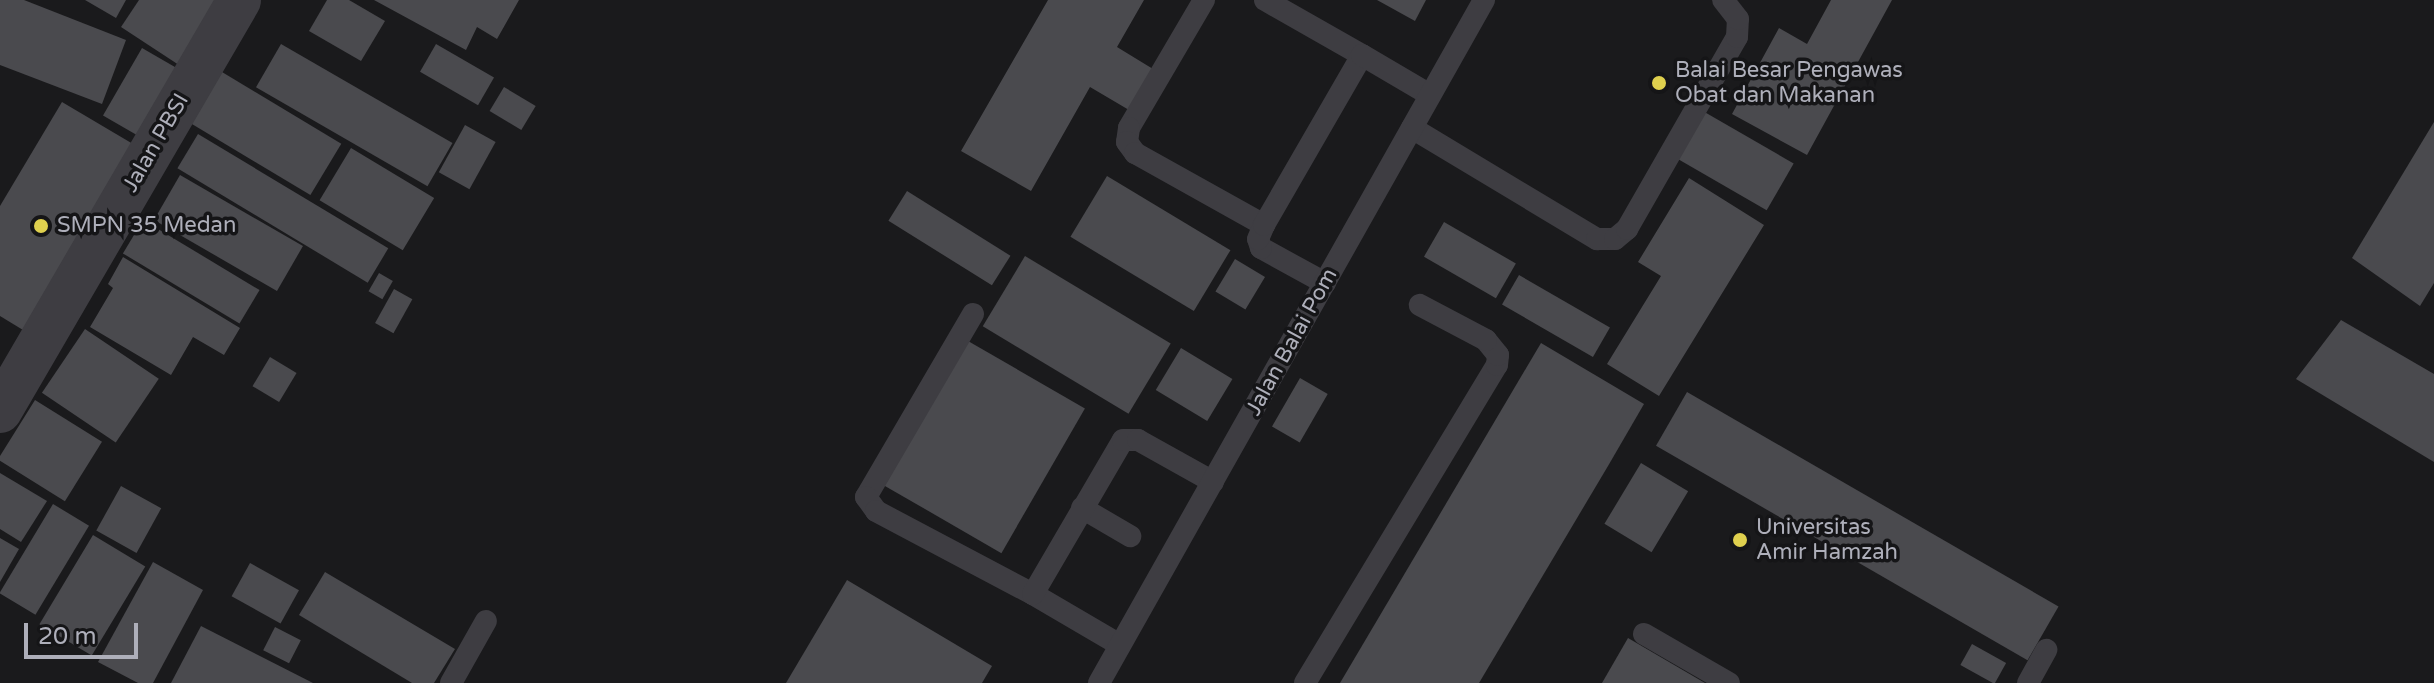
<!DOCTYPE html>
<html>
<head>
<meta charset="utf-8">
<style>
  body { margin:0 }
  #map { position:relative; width:2434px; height:683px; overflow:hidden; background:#1a1a1c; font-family:"Varela Round",sans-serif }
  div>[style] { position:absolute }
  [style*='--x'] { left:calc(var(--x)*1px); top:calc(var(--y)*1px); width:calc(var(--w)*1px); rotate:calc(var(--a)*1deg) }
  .building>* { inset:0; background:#4a4a4e; transform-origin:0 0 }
  .lane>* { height:22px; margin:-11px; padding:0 11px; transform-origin:11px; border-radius:11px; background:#3e3d42 }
  .street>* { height:44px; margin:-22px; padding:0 22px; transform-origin:22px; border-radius:22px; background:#3e3d42 }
  .dots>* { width:22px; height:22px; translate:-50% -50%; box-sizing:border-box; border:4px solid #151517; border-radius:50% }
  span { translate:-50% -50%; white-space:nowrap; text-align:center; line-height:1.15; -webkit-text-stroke:7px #151517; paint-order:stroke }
  .poi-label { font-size:22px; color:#aeafba }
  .left { translate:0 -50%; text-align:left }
  .street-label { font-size:22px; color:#aeafba }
  .scale { position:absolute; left:24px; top:623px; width:114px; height:36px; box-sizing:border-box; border:4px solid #aeafba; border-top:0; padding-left:10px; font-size:24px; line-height:28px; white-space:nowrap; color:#aeafba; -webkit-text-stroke:6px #151517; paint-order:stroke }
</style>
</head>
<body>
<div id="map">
  <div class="building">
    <div style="clip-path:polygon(0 0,24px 0,126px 40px,102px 104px,0 65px)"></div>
    <div style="clip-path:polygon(85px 0,126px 0,116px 18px)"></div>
    <div style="clip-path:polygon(139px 0,226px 0,182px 67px,121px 27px)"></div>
    <div style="clip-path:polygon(327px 0,349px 0,385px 21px,361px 61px,309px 31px)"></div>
    <div style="clip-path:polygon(374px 0,519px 0,497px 39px,477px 27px,466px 50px)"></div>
    <div style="clip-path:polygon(1048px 0,1144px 0,1117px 47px,1153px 69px,1129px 110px,1090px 87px,1031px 191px,961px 151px)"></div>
    <div style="clip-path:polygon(1377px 0,1426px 0,1415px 21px)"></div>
    <div style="clip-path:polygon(1831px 0,1892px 0,1807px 155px,1732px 114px,1779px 28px,1807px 44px)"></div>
    <div style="left:281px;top:44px;width:198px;height:50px;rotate:30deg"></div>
    <div style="left:436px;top:44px;width:67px;height:32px;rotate:30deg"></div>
    <div style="left:142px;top:48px;width:53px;height:78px;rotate:30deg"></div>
    <div style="left:217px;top:69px;width:145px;height:60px;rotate:31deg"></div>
    <div style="left:504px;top:87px;width:37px;height:28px;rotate:31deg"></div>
    <div style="clip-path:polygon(62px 102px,133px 144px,23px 330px,0 316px,0 206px)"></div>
    <div style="left:1701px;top:110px;width:107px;height:54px;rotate:30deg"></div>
    <div style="clip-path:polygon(2434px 122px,2434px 283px,2420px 306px,2352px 258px)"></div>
    <div style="left:465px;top:125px;width:35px;height:54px;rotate:29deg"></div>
    <div style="left:198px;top:134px;width:222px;height:40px;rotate:31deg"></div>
    <div style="left:351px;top:148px;width:97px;height:61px;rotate:31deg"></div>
    <div style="left:180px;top:175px;width:142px;height:52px;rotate:30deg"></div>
    <div style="left:1107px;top:176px;width:144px;height:71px;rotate:31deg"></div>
    <div style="clip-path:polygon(1689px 178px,1764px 225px,1659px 396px,1607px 364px,1661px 276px,1638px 262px)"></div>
    <div style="left:907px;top:191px;width:122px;height:35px;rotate:32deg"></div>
    <div style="left:143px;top:220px;width:136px;height:39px;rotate:31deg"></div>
    <div style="left:1444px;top:222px;width:83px;height:40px;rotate:30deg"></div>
    <div style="left:1025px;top:256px;width:170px;height:82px;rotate:31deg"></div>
    <div style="clip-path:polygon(123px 257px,240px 328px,224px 355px,193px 337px,171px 375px,90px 327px,113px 288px,108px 284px)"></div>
    <div style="left:1235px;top:259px;width:35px;height:38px;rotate:31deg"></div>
    <div style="left:379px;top:273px;width:16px;height:21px;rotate:30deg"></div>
    <div style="left:1519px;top:275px;width:105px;height:34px;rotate:30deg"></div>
    <div style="left:394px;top:289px;width:21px;height:39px;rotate:29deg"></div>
    <div style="clip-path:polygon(2341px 320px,2434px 374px,2434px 462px,2296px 379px)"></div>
    <div style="left:85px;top:329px;width:89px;height:77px;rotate:34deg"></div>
    <div style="left:968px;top:341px;width:135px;height:167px;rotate:30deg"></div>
    <div style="clip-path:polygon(1541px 343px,1644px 404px,1608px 466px,1479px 683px,1340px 683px)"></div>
    <div style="left:1181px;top:348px;width:60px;height:49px;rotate:31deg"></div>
    <div style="left:270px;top:357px;width:31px;height:34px;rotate:31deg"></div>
    <div style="left:1300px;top:378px;width:32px;height:56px;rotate:30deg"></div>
    <div style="left:1687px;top:392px;width:429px;height:62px;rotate:30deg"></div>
    <div style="left:35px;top:400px;width:79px;height:70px;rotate:32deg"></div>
    <div style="left:1641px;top:463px;width:55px;height:71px;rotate:31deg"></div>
    <div style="clip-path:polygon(0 473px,47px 501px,21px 542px,0 529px)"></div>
    <div style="left:121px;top:486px;width:46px;height:51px;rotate:29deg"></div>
    <div style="left:53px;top:504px;width:42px;height:104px;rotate:31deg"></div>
    <div style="left:93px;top:535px;width:61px;height:104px;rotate:31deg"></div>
    <div style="clip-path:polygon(0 538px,19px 549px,0 582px)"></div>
    <div style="clip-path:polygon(153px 562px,203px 590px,153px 683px,138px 683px,98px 662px)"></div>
    <div style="left:250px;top:563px;width:56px;height:38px;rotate:29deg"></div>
    <div style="clip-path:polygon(325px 572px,455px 649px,434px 683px,412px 683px,299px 615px)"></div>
    <div style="clip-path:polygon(847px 580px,992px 666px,982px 683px,786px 683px)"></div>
    <div style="clip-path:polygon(201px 626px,313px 683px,171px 683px)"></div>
    <div style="left:275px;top:627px;width:29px;height:26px;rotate:27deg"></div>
    <div style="clip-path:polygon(1628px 638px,1705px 683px,1602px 683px)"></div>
    <div style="left:1972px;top:644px;width:39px;height:24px;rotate:29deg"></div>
  </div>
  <div class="lane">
    <div style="--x:1204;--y:0;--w:148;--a:120.4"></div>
    <div style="--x:1129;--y:128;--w:14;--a:98"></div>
    <div style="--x:1127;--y:142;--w:14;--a:54"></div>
    <div style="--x:1135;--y:153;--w:148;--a:29.2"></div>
    <div style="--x:1265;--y:0;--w:112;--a:29.6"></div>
    <div style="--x:1412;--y:128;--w:216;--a:31"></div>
    <div style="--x:1597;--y:239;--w:18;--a:0"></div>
    <div style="--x:1615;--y:239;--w:16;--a:-40"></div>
    <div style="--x:1627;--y:229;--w:221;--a:-60.2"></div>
    <div style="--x:1737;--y:37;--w:18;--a:-87"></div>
    <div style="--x:1738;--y:19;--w:24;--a:-128"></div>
    <div style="--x:1325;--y:283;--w:73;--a:-151.3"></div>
    <div style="--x:1261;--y:248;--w:9;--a:-108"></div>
    <div style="--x:1258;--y:239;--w:15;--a:-67"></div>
    <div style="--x:1264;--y:225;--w:196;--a:-60"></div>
    <div style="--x:1362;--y:55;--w:79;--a:30.5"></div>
    <div style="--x:973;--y:314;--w:212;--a:120.3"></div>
    <div style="--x:866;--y:497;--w:17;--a:54"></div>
    <div style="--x:876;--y:511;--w:178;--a:27.9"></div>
    <div style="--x:1082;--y:508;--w:56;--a:30.3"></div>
    <div style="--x:1644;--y:634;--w:98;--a:30"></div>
    <div style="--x:1120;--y:645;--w:101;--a:-149.6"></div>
    <div style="--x:1033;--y:594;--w:178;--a:-59.7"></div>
    <div style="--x:1123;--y:440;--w:15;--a:0"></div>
    <div style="--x:1138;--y:440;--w:86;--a:29.2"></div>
    <div style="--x:451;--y:683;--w:71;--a:-60.6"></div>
    <div style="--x:1099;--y:683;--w:784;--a:-60.59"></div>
    <div style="--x:1305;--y:683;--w:371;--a:-58.9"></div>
    <div style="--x:1497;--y:365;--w:10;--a:-84"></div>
    <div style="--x:1498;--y:355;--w:19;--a:-129"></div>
    <div style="--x:1486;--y:340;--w:75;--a:-152.1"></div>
    <div style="--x:2028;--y:683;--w:38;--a:-61"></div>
  </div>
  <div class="street">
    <div style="--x:0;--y:411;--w:475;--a:-59.8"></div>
  </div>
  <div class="dots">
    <div style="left:1659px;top:83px;background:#dfd04e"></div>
    <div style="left:41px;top:226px;background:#dfd04e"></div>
    <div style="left:1740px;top:540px;background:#dfd04e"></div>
  </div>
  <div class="poi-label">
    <span class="left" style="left:1675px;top:83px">Balai Besar Pengawas<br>Obat dan Makanan</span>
    <span class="left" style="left:57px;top:226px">SMPN 35 Medan</span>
    <span class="left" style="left:1756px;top:540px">Universitas<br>Amir Hamzah</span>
  </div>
  <div class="street-label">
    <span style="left:156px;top:143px;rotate:-60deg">Jalan PBSI</span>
    <span style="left:1292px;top:342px;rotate:-61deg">Jalan Balai Pom</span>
  </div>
  <div class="scale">20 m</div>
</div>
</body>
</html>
